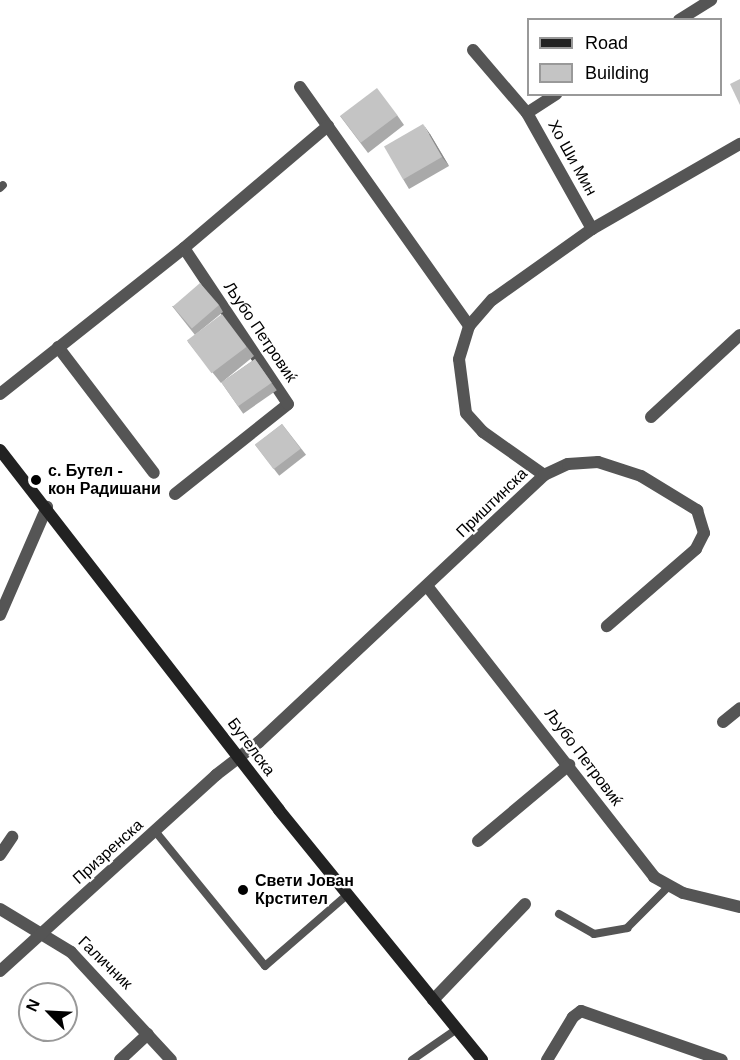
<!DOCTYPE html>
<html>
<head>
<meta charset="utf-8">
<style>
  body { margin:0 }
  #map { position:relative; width:740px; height:1060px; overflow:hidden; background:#fff; font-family:Helvetica,sans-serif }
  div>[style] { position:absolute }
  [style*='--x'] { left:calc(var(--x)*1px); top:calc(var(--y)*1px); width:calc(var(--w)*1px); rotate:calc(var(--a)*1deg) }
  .lane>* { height:8px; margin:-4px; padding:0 4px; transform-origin:4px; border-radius:4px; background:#555 }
  .street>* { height:12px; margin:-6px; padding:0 6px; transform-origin:6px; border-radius:6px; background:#555 }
  .secondary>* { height:12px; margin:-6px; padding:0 6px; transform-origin:6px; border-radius:6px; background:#222 }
  .wall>* { inset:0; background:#a9a9a9; transform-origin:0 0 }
  .shaded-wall>* { inset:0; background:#898989 }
  .building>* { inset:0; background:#c4c4c4; transform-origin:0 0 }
  .dots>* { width:16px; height:16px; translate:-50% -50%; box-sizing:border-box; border:3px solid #fff; border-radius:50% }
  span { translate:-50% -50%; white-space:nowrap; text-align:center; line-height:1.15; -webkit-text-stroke:4.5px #fff; paint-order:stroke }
  .street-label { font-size:16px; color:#000 }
  .poi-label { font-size:16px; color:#000; font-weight:700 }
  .left { translate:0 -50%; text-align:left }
  .legend { position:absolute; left:527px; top:18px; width:195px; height:78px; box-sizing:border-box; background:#fff; border:2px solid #999; margin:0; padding:8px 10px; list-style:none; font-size:18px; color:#000 }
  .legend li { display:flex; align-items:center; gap:12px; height:30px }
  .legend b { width:30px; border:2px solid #999 }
  .north { position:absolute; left:18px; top:982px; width:60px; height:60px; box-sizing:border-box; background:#fff; border:2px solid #999; border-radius:50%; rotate:294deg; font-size:16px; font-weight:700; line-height:24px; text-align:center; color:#000 }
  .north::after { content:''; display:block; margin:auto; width:21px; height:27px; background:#000; clip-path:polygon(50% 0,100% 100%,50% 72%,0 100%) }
</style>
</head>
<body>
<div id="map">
  <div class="lane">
    <div style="--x:0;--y:188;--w:4;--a:-45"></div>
    <div style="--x:155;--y:831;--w:174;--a:50.8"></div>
    <div style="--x:265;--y:966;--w:108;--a:-40.9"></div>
    <div style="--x:559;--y:914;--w:40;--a:29.7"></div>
    <div style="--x:594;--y:934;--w:34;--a:-10"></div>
    <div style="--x:627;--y:928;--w:58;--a:-45"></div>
    <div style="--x:412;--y:1060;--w:55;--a:-34.6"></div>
  </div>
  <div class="street">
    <div style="--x:679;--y:20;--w:38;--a:-32"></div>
    <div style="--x:473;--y:50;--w:83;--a:49.4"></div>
    <div style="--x:527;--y:113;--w:133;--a:60.7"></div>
    <div style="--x:300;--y:87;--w:293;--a:54.7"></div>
    <div style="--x:527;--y:113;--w:35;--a:-33"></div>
    <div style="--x:58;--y:347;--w:158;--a:52.7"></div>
    <div style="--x:0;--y:394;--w:235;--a:-38.4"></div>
    <div style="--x:184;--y:248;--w:189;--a:-40.3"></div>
    <div style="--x:651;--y:417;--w:121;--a:-42.7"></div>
    <div style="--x:544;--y:475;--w:75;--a:-144.8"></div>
    <div style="--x:483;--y:432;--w:25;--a:-132"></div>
    <div style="--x:466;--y:413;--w:54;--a:-97.4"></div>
    <div style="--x:459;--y:359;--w:34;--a:-73"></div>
    <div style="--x:469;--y:326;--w:35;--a:-49"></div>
    <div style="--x:492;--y:300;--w:123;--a:-35.4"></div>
    <div style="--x:592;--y:229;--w:171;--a:-29.9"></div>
    <div style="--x:175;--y:494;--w:144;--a:-38.5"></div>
    <div style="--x:288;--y:404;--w:187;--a:-123.7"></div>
    <div style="--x:427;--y:586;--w:369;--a:52"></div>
    <div style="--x:654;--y:877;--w:33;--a:29"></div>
    <div style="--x:683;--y:893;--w:59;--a:13.8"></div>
    <div style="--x:0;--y:615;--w:118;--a:-66.5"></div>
    <div style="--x:723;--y:722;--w:22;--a:-39"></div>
    <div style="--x:478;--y:841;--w:119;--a:-39.9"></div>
    <div style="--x:0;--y:855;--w:22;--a:-56"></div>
    <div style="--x:0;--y:909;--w:83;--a:31.2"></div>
    <div style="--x:71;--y:952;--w:147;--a:47.2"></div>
    <div style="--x:0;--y:971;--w:292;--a:-42.2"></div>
    <div style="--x:216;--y:775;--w:54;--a:-37.5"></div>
    <div style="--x:259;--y:742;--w:391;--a:-43.1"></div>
    <div style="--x:544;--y:475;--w:26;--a:-25"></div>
    <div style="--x:568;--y:464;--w:30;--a:-4"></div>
    <div style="--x:598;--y:462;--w:45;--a:18"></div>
    <div style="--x:641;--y:476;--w:66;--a:31.3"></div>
    <div style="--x:697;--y:510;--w:24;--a:73"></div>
    <div style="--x:704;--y:533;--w:18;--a:117"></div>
    <div style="--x:696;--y:549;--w:118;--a:139.1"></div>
    <div style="--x:433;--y:1000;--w:133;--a:-46.2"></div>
    <div style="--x:120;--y:1060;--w:38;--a:-43"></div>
    <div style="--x:547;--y:1060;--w:50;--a:-58.8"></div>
    <div style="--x:573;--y:1017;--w:10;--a:-37"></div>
    <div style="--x:581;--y:1011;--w:149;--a:19.2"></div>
  </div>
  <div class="secondary">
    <div style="--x:0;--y:450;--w:455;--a:52.2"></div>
    <div style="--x:279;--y:810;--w:322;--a:50.9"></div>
  </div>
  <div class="wall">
    <div style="clip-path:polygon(397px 115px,404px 125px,368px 153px,340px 116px)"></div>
    <div style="clip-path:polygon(430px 134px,449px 166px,409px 189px,403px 179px)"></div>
    <div style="clip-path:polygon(219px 305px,223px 312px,195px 335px,172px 306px)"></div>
    <div style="clip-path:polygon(188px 342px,247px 347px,254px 356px,221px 383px)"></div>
    <div style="left:255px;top:359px;width:38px;height:41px;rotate:55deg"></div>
    <div style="left:282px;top:424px;width:39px;height:34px;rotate:52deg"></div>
  </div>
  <div class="shaded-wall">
    <div style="clip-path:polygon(423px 124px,430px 134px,449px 166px,442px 157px)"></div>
  </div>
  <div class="building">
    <div style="clip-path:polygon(740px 79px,740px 105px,730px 84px)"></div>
    <div style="left:377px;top:88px;width:34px;height:46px;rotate:53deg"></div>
    <div style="left:423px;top:124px;width:38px;height:45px;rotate:60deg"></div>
    <div style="left:200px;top:283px;width:29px;height:36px;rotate:49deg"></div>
    <div style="left:222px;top:314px;width:41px;height:44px;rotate:53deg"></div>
    <div style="left:255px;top:359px;width:29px;height:41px;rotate:55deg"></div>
    <div style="left:282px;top:424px;width:31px;height:34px;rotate:53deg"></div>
  </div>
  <div class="dots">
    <div style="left:36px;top:480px;background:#000"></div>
    <div style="left:243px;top:890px;background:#000"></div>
  </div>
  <div class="street-label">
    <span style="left:572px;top:158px;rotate:61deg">Хо Ши Мин</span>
    <span style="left:260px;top:332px;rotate:56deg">Љубо Петровиќ</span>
    <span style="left:492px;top:503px;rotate:-44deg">Приштинска</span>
    <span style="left:251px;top:747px;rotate:53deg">Бутелска</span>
    <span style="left:583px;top:757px;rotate:53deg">Љубо Петровиќ</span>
    <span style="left:108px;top:852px;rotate:-42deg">Призренска</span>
    <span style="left:105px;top:963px;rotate:44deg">Галичник</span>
  </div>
  <div class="poi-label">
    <span class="left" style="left:48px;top:480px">с. Бутел -<br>кон Радишани</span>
    <span class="left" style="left:255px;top:890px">Свети Јован<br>Крстител</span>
  </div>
  <ul class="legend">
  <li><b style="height:8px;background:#222"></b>Road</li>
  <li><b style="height:16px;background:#c4c4c4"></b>Building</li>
  </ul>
  <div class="north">N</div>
</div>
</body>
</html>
